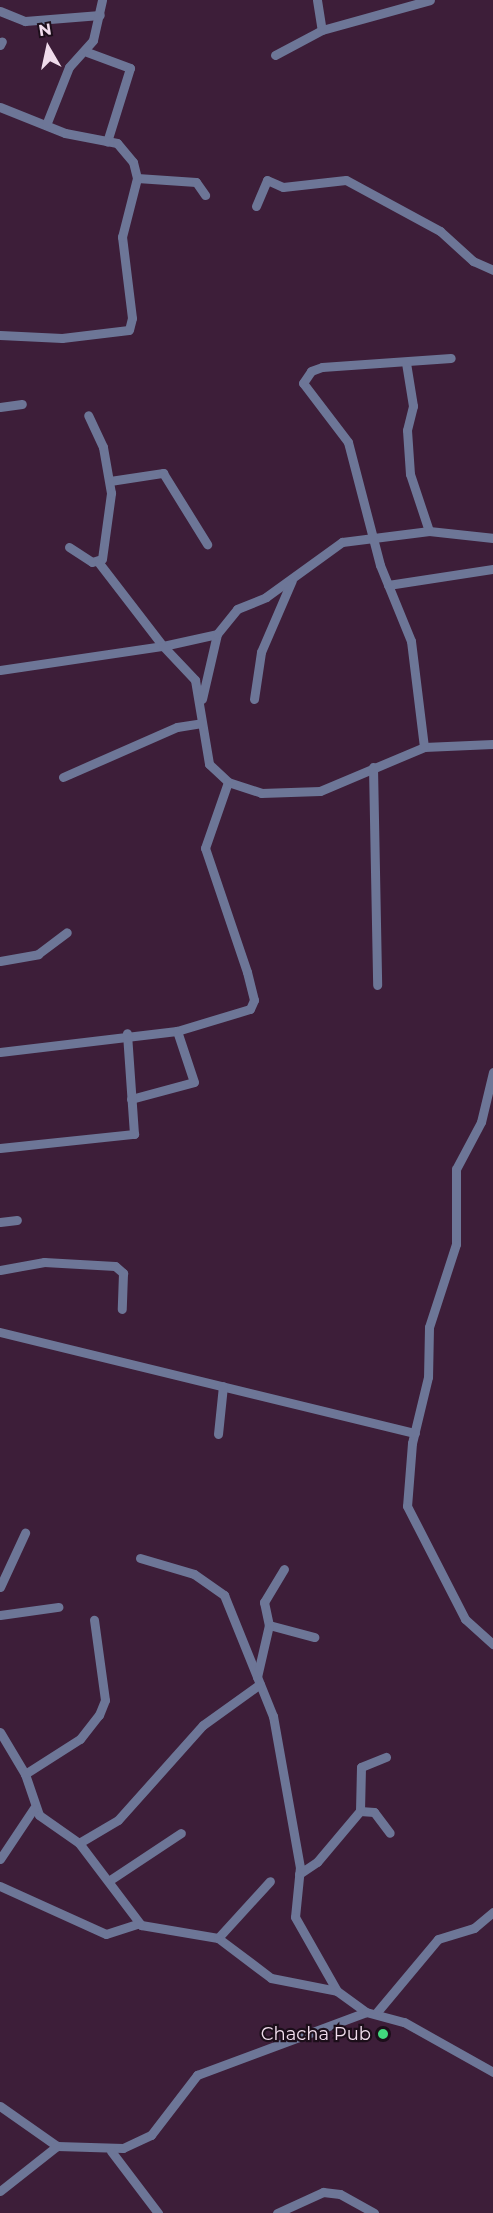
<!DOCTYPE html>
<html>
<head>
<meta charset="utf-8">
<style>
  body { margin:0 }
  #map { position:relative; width:493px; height:2213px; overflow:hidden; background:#3d1e39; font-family:Montserrat,sans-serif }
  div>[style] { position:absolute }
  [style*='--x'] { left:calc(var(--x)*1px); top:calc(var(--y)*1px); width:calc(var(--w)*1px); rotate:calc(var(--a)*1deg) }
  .minor>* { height:9px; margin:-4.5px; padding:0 4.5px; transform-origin:4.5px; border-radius:4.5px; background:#6d7697 }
  .dots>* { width:16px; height:16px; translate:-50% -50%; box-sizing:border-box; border:3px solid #1c0e1a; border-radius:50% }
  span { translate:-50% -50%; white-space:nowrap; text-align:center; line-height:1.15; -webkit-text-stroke:4.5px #1c0e1a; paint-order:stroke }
  .poi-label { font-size:18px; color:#f0dcec }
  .right { translate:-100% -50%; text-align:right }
  .north { position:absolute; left:18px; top:18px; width:60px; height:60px; -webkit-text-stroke:4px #1c0e1a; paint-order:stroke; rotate:351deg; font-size:16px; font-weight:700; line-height:24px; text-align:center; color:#f0dcec }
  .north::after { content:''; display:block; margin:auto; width:21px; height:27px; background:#f0dcec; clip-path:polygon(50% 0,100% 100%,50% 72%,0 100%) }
</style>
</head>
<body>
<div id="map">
  <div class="minor">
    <div style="--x:317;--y:0;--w:30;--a:81"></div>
    <div style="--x:0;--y:11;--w:27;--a:22"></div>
    <div style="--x:25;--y:21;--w:75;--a:-4.6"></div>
    <div style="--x:0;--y:45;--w:4;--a:-63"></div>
    <div style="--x:87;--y:52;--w:46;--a:20.4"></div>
    <div style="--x:130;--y:68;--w:77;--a:107.3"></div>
    <div style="--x:275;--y:55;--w:53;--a:-28"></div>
    <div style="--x:322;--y:30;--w:112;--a:-15.5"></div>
    <div style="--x:0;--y:107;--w:70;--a:21.8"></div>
    <div style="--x:65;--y:133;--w:53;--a:10.9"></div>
    <div style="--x:117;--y:143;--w:25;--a:50"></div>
    <div style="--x:133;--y:162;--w:16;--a:76"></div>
    <div style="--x:137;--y:178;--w:59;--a:3.9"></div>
    <div style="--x:196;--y:182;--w:16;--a:55"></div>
    <div style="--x:46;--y:125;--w:62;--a:-68.4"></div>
    <div style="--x:69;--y:67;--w:36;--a:-48"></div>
    <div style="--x:93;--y:40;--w:41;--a:-77.3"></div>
    <div style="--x:256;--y:206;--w:28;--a:-67"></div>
    <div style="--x:267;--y:180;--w:17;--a:24"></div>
    <div style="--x:283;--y:187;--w:63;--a:-6.3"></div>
    <div style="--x:346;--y:180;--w:107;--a:28.5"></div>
    <div style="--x:440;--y:231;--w:45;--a:42.3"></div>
    <div style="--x:473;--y:261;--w:22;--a:24"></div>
    <div style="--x:0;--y:335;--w:62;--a:2.8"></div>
    <div style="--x:62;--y:338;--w:67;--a:-6.8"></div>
    <div style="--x:129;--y:330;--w:12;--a:-76"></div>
    <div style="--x:132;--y:318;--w:82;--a:-97"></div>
    <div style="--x:122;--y:237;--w:61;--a:-75.7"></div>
    <div style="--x:0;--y:407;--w:22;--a:-8"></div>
    <div style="--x:110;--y:481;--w:54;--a:-8.6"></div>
    <div style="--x:163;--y:473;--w:84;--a:58.2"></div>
    <div style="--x:429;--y:531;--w:64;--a:6.2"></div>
    <div style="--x:69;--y:547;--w:27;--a:33"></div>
    <div style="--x:92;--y:562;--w:10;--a:-17"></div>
    <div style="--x:102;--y:559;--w:67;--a:-82.2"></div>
    <div style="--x:111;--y:493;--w:47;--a:-99.9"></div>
    <div style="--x:103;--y:447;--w:35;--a:-115"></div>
    <div style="--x:99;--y:563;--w:105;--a:52.4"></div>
    <div style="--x:163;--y:646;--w:55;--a:-12.5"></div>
    <div style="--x:388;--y:585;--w:106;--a:-8.7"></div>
    <div style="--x:0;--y:670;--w:165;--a:-8.4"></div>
    <div style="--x:163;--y:646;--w:47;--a:46.7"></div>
    <div style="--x:195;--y:680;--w:85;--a:80.5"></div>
    <div style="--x:209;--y:764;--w:26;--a:43"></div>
    <div style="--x:228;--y:782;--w:35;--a:18"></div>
    <div style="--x:261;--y:793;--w:59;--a:-1.9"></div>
    <div style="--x:320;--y:791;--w:113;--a:-22.9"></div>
    <div style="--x:424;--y:747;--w:69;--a:-2.5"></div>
    <div style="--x:202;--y:699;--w:67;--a:-77"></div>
    <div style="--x:217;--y:634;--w:32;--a:-51"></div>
    <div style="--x:237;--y:609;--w:31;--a:-22"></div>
    <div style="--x:266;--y:597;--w:94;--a:-35.9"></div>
    <div style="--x:342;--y:542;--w:88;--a:-7.2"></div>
    <div style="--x:429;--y:531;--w:60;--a:-108.4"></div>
    <div style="--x:410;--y:474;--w:44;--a:-93.9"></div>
    <div style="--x:407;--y:430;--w:25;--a:-76"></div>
    <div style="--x:413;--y:406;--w:44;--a:-99.2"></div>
    <div style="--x:254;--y:699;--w:48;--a:-81.5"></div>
    <div style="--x:261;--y:652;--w:78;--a:-66.7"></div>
    <div style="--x:424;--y:747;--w:107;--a:-97"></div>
    <div style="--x:411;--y:641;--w:82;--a:-112.2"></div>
    <div style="--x:380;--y:565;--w:127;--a:-104.6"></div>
    <div style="--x:348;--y:442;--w:74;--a:-127.3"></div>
    <div style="--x:303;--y:383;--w:14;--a:-56"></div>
    <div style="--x:311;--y:371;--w:12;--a:-20"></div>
    <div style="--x:322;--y:367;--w:129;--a:-4"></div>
    <div style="--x:373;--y:767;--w:218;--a:88.9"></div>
    <div style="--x:63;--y:777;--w:124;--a:-23.7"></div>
    <div style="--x:177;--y:727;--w:25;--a:-9"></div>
    <div style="--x:0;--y:961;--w:39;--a:-10"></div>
    <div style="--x:38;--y:954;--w:36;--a:-37"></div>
    <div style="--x:0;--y:1052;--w:178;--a:-6.8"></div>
    <div style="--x:177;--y:1031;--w:76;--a:-16.8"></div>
    <div style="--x:250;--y:1009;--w:10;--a:-66"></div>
    <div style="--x:254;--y:1000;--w:29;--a:-104"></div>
    <div style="--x:247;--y:972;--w:131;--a:-108.7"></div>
    <div style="--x:205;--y:848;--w:70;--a:-70.8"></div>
    <div style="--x:493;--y:1072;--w:51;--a:103.5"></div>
    <div style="--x:481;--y:1122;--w:53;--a:118"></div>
    <div style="--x:456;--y:1169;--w:75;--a:90"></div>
    <div style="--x:456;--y:1244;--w:87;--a:108"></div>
    <div style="--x:429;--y:1327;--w:50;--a:91.1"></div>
    <div style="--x:428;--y:1377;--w:68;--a:103.6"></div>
    <div style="--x:412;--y:1443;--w:63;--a:94.5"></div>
    <div style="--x:407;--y:1506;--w:127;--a:62.8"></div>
    <div style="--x:465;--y:1619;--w:38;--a:42"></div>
    <div style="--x:131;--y:1099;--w:65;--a:-15.1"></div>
    <div style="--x:194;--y:1082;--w:54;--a:-108.4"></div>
    <div style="--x:0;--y:1148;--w:135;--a:-6"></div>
    <div style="--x:134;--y:1134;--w:101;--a:-94"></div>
    <div style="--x:0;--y:1222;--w:17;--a:-7"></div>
    <div style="--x:0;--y:1270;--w:45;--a:-10.3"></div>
    <div style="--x:44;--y:1262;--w:71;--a:3.2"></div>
    <div style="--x:115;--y:1266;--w:11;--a:41"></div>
    <div style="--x:123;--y:1273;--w:36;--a:92"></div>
    <div style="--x:0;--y:1332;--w:427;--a:13.7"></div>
    <div style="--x:218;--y:1434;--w:48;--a:-84.1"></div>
    <div style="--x:140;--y:1558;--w:56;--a:16.5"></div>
    <div style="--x:194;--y:1574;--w:37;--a:35"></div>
    <div style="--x:224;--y:1595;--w:131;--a:68"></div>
    <div style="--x:273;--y:1716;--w:153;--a:79.9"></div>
    <div style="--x:300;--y:1867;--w:50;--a:95.7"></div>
    <div style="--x:295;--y:1917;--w:85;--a:60.4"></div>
    <div style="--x:337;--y:1991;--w:36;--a:36"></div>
    <div style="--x:284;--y:1569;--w:39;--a:121"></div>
    <div style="--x:264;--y:1602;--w:24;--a:78"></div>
    <div style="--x:269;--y:1625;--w:47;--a:14.9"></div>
    <div style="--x:0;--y:1587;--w:60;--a:-65.2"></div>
    <div style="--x:0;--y:1615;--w:59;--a:-7.9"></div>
    <div style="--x:257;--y:1677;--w:53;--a:-77"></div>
    <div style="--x:0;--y:1732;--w:49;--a:59.2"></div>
    <div style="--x:25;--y:1774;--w:43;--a:71.1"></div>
    <div style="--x:39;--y:1815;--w:49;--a:35"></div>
    <div style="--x:79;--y:1843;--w:103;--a:52.9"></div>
    <div style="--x:141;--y:1925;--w:78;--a:9.6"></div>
    <div style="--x:218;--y:1938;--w:77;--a:-47.6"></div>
    <div style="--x:25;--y:1774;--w:65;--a:-32.5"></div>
    <div style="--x:80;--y:1739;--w:31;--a:-52"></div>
    <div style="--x:99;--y:1715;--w:16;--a:-68"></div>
    <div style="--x:105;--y:1700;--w:81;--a:-97.8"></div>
    <div style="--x:360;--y:1811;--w:14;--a:4"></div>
    <div style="--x:374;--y:1812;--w:26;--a:53"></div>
    <div style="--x:79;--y:1843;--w:45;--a:-30.5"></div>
    <div style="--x:118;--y:1820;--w:127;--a:-48.2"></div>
    <div style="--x:203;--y:1725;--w:70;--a:-35.7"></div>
    <div style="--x:0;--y:1859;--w:61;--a:-56.3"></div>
    <div style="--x:299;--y:1874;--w:22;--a:-34"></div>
    <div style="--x:317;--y:1862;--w:67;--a:-49.9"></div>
    <div style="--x:360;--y:1811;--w:44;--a:-88.7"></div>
    <div style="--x:361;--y:1767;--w:27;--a:-22"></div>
    <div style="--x:110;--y:1880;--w:85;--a:-33.5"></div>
    <div style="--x:0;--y:1886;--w:116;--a:24.4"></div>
    <div style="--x:106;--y:1934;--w:35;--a:-18"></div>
    <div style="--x:218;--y:1938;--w:66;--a:37"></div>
    <div style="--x:271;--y:1978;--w:67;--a:11.1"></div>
    <div style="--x:377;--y:2012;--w:95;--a:-50.1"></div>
    <div style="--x:438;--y:1939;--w:38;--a:-17"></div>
    <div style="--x:474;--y:1928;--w:25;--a:-40"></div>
    <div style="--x:0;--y:2106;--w:70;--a:35.1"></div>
    <div style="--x:57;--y:2146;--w:66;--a:1.7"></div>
    <div style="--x:123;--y:2148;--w:31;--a:-25"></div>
    <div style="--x:151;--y:2135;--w:76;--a:-52.5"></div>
    <div style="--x:197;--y:2075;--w:180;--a:-20.4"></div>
    <div style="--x:366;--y:2012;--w:39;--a:15"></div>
    <div style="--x:404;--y:2022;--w:102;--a:29.3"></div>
    <div style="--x:111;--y:2151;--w:78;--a:52.8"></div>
    <div style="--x:0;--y:2191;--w:73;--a:-38.3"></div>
    <div style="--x:277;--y:2213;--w:51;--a:-24.5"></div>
    <div style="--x:323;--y:2192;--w:17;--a:7"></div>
    <div style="--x:340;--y:2194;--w:39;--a:29"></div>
  </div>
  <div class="dots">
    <div style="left:383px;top:2034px;background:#41d77c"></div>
  </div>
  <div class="poi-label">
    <span class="right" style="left:371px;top:2034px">Chacha Pub</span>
  </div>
  <div class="north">N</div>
</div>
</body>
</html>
